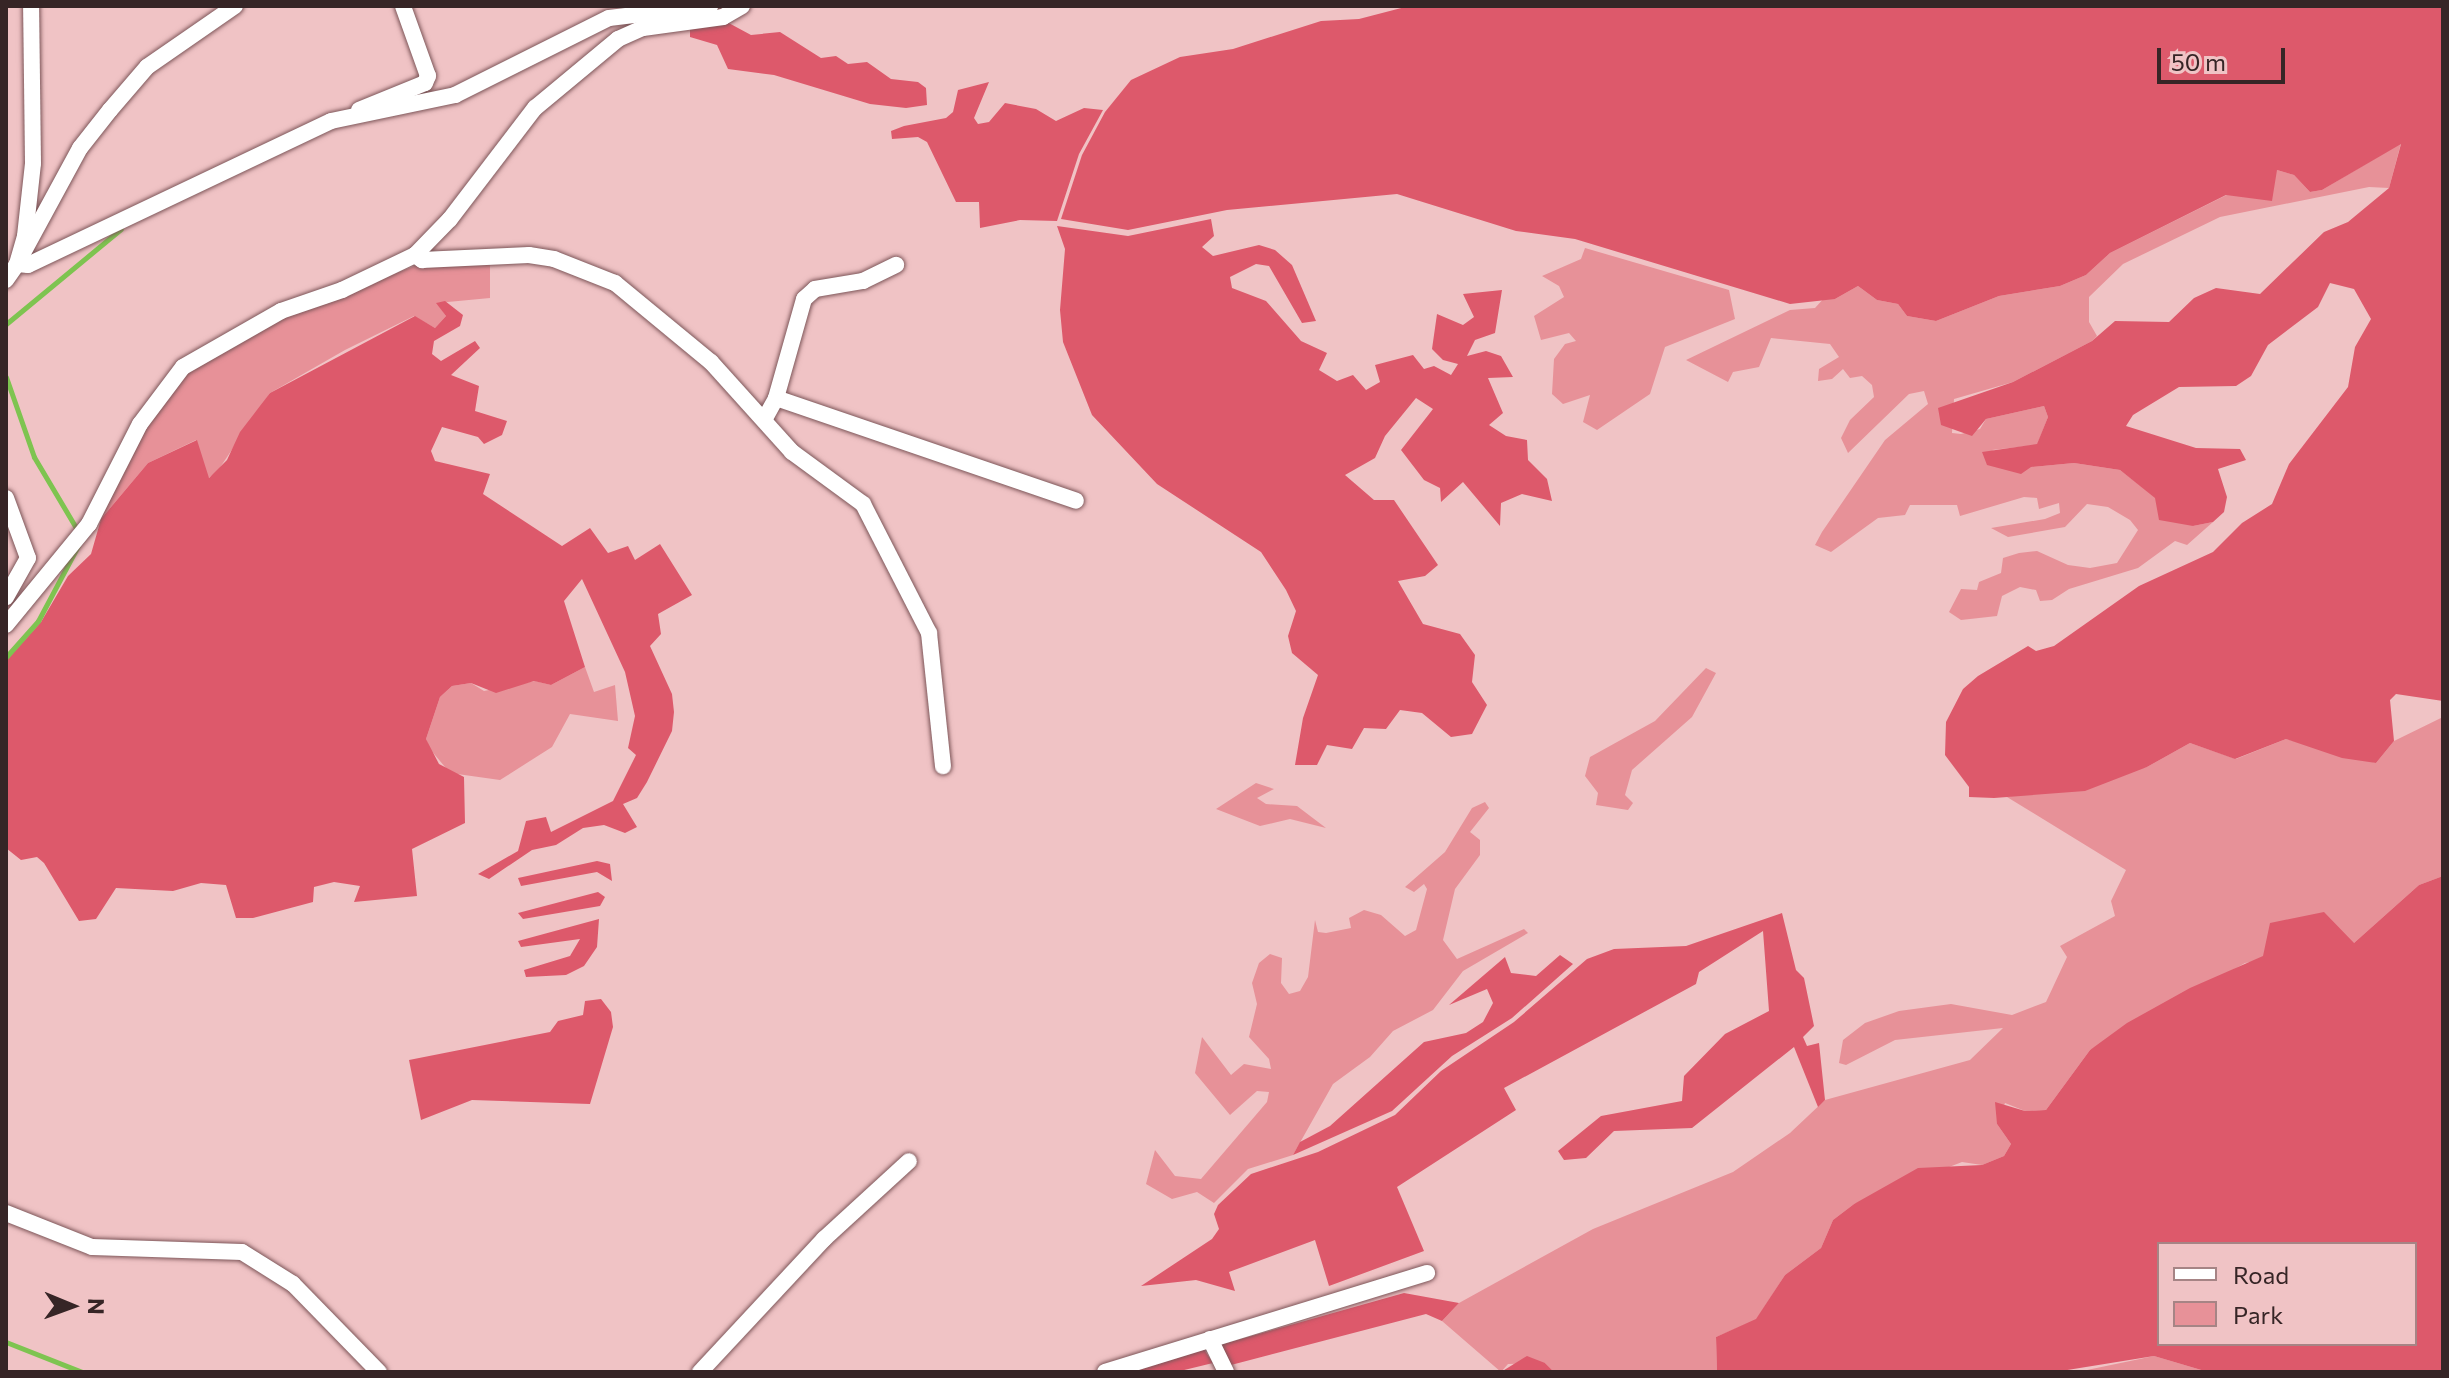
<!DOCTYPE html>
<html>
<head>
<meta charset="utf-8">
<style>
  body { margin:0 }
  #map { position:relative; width:2449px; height:1378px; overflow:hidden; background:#f0c3c5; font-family:Commissioner,sans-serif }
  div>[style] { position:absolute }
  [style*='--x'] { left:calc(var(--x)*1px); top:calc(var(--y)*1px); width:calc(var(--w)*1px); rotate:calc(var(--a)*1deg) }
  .green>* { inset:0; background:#e79198 }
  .forest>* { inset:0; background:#dd596b }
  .stream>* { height:5px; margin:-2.5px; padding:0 2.5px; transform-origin:2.5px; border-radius:2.5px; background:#7ec450 }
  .roads { filter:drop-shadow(0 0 2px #7d5659) drop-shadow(0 0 2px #7d5659) }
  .minor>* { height:16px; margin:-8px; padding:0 8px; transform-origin:8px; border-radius:8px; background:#fff }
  span { translate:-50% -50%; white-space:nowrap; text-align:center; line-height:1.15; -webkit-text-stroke:8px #f0c3c5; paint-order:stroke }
  .frame { position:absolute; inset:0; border:8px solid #362526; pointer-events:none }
  .legend { position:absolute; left:2157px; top:1242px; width:260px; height:104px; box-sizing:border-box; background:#f0c3c5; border:2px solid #a68485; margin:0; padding:10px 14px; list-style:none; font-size:24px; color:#362526 }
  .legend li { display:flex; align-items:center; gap:16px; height:40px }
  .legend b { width:40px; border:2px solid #a68485 }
  .north { position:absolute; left:32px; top:1266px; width:80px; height:80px; -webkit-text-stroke:6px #f0c3c5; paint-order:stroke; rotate:91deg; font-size:22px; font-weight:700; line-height:32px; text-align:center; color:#362526 }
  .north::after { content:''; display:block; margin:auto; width:28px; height:36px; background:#362526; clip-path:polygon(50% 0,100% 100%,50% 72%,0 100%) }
  .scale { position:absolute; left:2157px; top:48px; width:128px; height:36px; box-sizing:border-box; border:4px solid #362526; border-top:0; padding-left:10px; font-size:24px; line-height:28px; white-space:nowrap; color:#362526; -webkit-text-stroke:6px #f0c3c5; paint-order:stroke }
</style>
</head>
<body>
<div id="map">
  <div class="green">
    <div style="clip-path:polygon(2401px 143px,2389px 188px,2369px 187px,2220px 217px,2123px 264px,2089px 297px,2089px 322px,2097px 336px,2092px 341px,2013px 382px,1954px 399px,1952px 433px,1961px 434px,1980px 429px,1986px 419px,2044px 406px,2048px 417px,2037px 445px,1992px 450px,2031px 467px,2074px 463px,2120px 470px,2193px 526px,2213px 522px,2187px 545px,2175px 541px,2138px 568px,2069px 589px,2052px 600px,2040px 601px,2036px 590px,2020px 587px,2002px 596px,1997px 616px,1961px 620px,1949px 612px,1961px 589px,1977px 590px,1979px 582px,2001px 573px,2003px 558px,2019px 553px,2037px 551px,2068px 565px,2090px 568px,2117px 563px,2138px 530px,2130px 520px,2108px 507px,2087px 504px,2065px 527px,2008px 537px,1991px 528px,2045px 519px,2060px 513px,2059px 503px,2039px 509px,2037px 498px,2024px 497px,1960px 516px,1957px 505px,1910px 505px,1905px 515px,1878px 518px,1831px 552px,1815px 545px,1822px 532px,1885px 440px,1928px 404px,1924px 391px,1909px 394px,1848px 453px,1841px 438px,1850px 420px,1874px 397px,1872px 385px,1862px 376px,1850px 378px,1843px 369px,1832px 379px,1818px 381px,1819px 369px,1839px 357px,1830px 344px,1771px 338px,1759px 367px,1733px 372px,1728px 382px,1686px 360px,1790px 310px,1815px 308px,1826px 296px,1835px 299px,1858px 286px,1877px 300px,1898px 304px,1907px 316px,1936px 321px,1999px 296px,2060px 286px,2086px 275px,2110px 253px,2277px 170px,2294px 175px,2310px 192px,2322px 190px)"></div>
    <div style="clip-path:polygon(1585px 248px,1729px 290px,1735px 319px,1665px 347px,1650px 394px,1597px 430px,1583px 422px,1590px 395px,1563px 404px,1552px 394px,1554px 359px,1565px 344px,1576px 341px,1569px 333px,1541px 340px,1534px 316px,1564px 297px,1559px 286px,1542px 276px,1581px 259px)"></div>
    <div style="clip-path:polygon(490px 260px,490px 298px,437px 303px,446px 316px,435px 328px,414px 316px,345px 350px,270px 393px,217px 472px,208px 478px,196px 440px,148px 463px,101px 519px,145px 425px,192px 366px,283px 315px,415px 266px)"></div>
    <div style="clip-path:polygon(585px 667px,594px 692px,615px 685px,618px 721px,570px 714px,552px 747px,500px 780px,450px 773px,430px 749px,426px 739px,440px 697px,452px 686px,471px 683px,484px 691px,535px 681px,551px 685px)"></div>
    <div style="clip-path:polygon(1706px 668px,1716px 673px,1692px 717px,1632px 770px,1625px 795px,1633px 803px,1628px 810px,1596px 805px,1598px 793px,1585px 776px,1590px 757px,1655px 721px)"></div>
    <div style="clip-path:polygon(2443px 717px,2443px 876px,2419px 885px,2354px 943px,2245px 963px,2090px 1050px,2046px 1110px,2025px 1111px,2005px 1103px,1997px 1124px,2011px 1144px,2004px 1156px,1982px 1165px,1962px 1162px,1854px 1204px,1833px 1220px,1821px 1248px,1785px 1275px,1756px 1320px,1716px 1337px,1717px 1372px,1554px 1372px,1545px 1363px,1508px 1364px,1501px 1372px,1442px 1321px,1459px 1303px,1593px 1229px,1733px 1172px,1790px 1133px,1825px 1100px,1970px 1060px,2003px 1028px,1895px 1040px,1846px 1065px,1839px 1063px,1843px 1040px,1865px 1023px,1899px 1011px,1951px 1004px,2012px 1015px,2046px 1002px,2067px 957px,2060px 946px,2115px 916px,2111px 901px,2126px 870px,2007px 797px,2147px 767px,2190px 743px,2236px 759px,2286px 739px,2376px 763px,2394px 741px)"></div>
    <div style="clip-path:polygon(1256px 783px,1274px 789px,1257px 798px,1266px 804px,1297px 806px,1326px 828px,1290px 819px,1260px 826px,1216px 809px)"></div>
    <div style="clip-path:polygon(1485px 802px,1489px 808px,1470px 832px,1480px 840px,1480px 855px,1455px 889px,1443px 940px,1457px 959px,1524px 929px,1528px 933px,1463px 971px,1433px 1010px,1393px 1031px,1370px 1057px,1333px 1084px,1293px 1155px,1248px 1169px,1214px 1203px,1197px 1192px,1172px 1199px,1146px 1184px,1155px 1150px,1175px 1176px,1201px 1179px,1267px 1102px,1269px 1092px,1257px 1091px,1230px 1115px,1195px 1073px,1202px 1037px,1231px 1075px,1244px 1064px,1271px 1069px,1269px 1059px,1249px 1037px,1257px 1004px,1252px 983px,1259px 963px,1270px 954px,1282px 958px,1281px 983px,1289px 994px,1300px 991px,1308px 977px,1315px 920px,1318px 932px,1326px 933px,1351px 928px,1349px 918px,1364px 910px,1381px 915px,1405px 936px,1416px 930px,1427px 889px,1424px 884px,1414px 892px,1405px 887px,1445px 852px,1472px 808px)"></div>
    <div style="clip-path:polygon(2154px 1356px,2208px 1372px,2055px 1372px,2087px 1370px)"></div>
  </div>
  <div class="forest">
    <div style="clip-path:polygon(1409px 6px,2443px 6px,2443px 701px,2396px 694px,2390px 700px,2394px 741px,2376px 763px,2342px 758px,2286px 739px,2235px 759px,2190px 743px,2147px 767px,2085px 791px,1994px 798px,1969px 797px,1969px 787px,1945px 755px,1946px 722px,1963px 689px,1978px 676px,2028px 646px,2036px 651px,2054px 646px,2139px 586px,2213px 552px,2242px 523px,2272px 504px,2289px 464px,2348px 387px,2355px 347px,2371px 319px,2354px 289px,2330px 283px,2318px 307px,2268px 345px,2251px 376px,2236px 386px,2179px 387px,2133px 415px,2126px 426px,2196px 448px,2240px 449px,2246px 460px,2218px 469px,2227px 497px,2224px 512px,2213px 522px,2193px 526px,2159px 520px,2155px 498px,2120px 470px,2074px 463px,2031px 467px,2021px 474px,1987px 465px,1982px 452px,2037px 444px,2048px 417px,2044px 406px,1986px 419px,1972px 436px,1941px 425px,1938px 408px,2013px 382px,2092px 341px,2115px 321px,2169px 322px,2194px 298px,2216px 288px,2260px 294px,2324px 232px,2348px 222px,2389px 188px,2401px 144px,2322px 190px,2310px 192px,2294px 175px,2277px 170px,2272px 201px,2226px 195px,2110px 253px,2086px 275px,2060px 286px,1999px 296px,1936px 321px,1907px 316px,1898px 304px,1877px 300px,1858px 286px,1835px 299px,1790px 304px,1575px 239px,1516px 231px,1397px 194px,1227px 210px,1128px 230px,1061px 219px,1082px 155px,1105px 112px,1131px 80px,1180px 57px,1233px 49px,1321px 21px,1359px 19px)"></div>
    <div style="clip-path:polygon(725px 21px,751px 35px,780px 32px,821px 58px,836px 56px,848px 64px,867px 62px,891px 79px,918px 82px,926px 88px,927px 105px,906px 108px,870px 104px,774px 75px,728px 69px,717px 45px,690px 37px,690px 28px)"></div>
    <div style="clip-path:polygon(989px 82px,974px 118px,978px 124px,989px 122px,1005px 103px,1036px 109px,1056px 121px,1084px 108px,1103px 110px,1079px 154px,1057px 221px,1020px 220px,980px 228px,979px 202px,956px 202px,927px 142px,918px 137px,892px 139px,891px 131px,904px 126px,946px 118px,953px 112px,958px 90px)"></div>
    <div style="clip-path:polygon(1211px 219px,1214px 236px,1202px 247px,1213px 256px,1259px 245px,1275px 250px,1292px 265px,1316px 321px,1302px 323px,1269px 266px,1256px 264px,1230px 277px,1232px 288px,1266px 301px,1301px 341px,1327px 353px,1319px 370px,1337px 381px,1353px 375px,1366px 390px,1380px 382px,1375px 365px,1413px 355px,1424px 369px,1434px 366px,1451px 375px,1458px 364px,1443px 360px,1432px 349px,1437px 314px,1463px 325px,1474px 317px,1463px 294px,1502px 290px,1495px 333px,1475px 340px,1467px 356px,1486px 351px,1501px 356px,1513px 377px,1488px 378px,1503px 413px,1489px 425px,1506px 436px,1527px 440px,1528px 460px,1547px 479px,1552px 501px,1522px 494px,1501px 503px,1500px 526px,1463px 482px,1441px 502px,1440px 488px,1424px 480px,1401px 450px,1433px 409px,1416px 398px,1385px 436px,1375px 458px,1345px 475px,1374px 500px,1394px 500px,1438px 565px,1425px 576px,1398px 581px,1423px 624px,1460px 634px,1475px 655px,1472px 682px,1487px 705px,1472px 734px,1451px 737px,1422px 713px,1400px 710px,1386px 729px,1364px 728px,1352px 749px,1327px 745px,1317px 765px,1295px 765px,1303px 718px,1318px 675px,1292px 653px,1288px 636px,1296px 611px,1286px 590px,1261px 552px,1157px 484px,1092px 415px,1063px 342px,1060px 310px,1065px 249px,1057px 226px,1128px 236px)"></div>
    <div style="clip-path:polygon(445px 301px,463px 315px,460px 326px,434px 341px,432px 354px,441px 361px,475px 341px,480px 348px,451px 375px,479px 386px,475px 411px,507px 421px,502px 435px,484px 444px,478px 437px,442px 427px,431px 451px,435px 461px,490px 474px,483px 494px,562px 546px,590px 528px,608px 553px,628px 546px,635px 560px,660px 544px,692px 595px,658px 614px,661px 634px,650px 646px,672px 694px,674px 712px,672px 731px,647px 782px,637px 798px,623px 804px,637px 827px,625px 833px,604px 825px,583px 828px,556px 845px,532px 850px,489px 879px,478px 874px,518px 851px,526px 821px,546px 817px,551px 832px,613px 801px,636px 755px,628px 748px,635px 716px,625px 672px,582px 579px,564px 601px,585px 667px,551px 685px,534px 681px,496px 693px,471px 683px,452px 686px,440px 697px,426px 739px,439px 764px,464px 777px,465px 823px,412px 849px,417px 896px,354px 902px,360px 886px,334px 882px,314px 887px,313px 902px,253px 918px,236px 918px,226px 885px,201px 883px,173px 891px,116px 888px,96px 919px,79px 921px,44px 863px,37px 857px,21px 860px,6px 848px,6px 661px,41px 622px,68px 576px,91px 554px,101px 519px,148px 463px,197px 440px,209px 478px,227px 460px,240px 432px,270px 393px,415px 316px,435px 328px,446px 316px,436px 303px)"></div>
    <div style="clip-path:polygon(597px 861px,610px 864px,612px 881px,597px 872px,521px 886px,518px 878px)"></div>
    <div style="clip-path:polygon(evenodd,2443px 876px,2443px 1372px,2208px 1372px,2154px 1356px,2055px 1372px,1717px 1372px,1716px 1337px,1756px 1319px,1785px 1275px,1821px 1248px,1833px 1220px,1854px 1204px,1918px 1168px,1982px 1165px,2004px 1156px,2011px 1144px,1997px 1124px,1995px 1102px,2025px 1111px,2046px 1110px,2090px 1050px,2127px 1023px,2190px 988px,2263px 956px,2270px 923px,2324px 912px,2354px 943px,2419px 885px,2443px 876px,2159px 1244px,2415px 1244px,2415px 1344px,2159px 1344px,2159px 1244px)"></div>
    <div style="clip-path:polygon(598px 892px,605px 897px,600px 906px,523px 919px,518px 913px)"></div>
    <div style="clip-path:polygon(1782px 913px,1796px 970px,1804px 978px,1814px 1026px,1803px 1037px,1807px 1046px,1819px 1043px,1825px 1100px,1818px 1107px,1794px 1047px,1692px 1128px,1614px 1131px,1586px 1158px,1564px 1160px,1558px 1151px,1601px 1116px,1682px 1101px,1684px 1076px,1725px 1034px,1769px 1011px,1763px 931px,1699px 972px,1696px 984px,1504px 1088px,1516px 1110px,1397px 1187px,1424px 1251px,1329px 1286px,1315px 1240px,1229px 1272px,1235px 1291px,1196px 1280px,1141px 1286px,1212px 1239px,1219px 1229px,1214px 1214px,1218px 1205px,1251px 1174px,1318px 1152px,1395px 1115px,1441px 1071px,1514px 1022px,1587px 959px,1614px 949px,1686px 946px)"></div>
    <div style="clip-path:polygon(599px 919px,597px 947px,584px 966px,566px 975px,526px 977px,524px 970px,570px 956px,580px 939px,521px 947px,518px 941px)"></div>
    <div style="clip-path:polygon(1560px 955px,1573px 964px,1512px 1018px,1452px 1056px,1392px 1111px,1293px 1155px,1300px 1142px,1330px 1126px,1424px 1042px,1466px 1033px,1483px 1022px,1493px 1003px,1487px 989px,1449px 1005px,1505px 957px,1511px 973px,1536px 976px)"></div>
    <div style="clip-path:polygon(601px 999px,611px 1012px,613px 1027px,590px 1104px,472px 1100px,421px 1120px,409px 1060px,550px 1032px,558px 1021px,583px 1015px,585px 1001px)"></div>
    <div style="clip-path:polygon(1404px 1293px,1459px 1303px,1442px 1321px,1426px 1314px,1231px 1365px,1216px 1346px)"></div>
    <div style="clip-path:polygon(1201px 1345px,1213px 1363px,1176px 1372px,1122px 1372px)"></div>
    <div style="clip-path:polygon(1527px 1356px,1545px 1363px,1554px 1372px,1501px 1372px)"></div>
  </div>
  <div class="stream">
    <div style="--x:6;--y:324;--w:149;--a:-39.6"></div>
    <div style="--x:6;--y:377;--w:85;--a:70.7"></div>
    <div style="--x:34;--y:457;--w:86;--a:59.3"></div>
    <div style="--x:6;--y:657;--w:48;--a:-48.4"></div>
    <div style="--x:38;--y:621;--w:87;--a:-62"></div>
    <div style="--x:6;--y:1342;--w:82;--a:21.5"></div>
  </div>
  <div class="roads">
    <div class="minor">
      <div style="--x:235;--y:6;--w:107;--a:145.3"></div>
      <div style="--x:147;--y:67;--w:57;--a:130.7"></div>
      <div style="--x:110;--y:110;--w:48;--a:128.3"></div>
      <div style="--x:80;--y:148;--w:132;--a:118.5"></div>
      <div style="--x:17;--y:264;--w:11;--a:5"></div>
      <div style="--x:28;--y:265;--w:335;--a:-25.4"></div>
      <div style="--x:331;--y:121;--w:127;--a:-11.8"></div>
      <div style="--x:455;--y:95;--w:172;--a:-26.6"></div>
      <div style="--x:609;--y:18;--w:102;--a:-6.8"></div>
      <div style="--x:359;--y:110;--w:71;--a:-22.2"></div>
      <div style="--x:425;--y:83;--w:8;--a:-67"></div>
      <div style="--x:428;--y:76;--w:74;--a:-109.7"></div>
      <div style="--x:415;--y:255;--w:9;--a:36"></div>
      <div style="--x:422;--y:260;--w:107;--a:-2.7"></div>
      <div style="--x:529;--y:255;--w:25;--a:9"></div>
      <div style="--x:554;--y:259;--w:66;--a:21.5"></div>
      <div style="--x:615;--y:283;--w:124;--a:39.5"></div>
      <div style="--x:711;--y:362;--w:121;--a:48"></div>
      <div style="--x:792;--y:452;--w:88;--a:36.2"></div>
      <div style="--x:863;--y:504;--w:145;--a:62.9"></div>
      <div style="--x:929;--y:633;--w:134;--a:84"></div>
      <div style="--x:6;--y:280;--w:19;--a:-55"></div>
      <div style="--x:17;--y:264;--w:29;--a:-74"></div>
      <div style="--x:25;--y:236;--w:73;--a:-83.7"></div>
      <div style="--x:33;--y:163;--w:157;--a:-90.7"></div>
      <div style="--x:776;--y:398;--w:317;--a:18.9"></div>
      <div style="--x:764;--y:420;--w:25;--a:-61"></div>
      <div style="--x:776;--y:398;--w:103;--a:-74.2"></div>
      <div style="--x:804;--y:299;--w:15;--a:-42"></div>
      <div style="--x:815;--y:289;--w:49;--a:-9.5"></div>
      <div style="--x:863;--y:281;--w:37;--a:-26"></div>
      <div style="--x:6;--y:498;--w:64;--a:69.9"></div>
      <div style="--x:28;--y:558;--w:45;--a:119.4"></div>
      <div style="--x:6;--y:625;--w:131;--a:-50.6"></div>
      <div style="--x:89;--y:524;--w:112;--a:-63"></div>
      <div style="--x:140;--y:424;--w:71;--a:-53"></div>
      <div style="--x:183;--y:367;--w:113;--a:-29.7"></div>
      <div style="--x:281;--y:311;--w:65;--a:-19"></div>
      <div style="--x:342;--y:290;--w:81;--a:-25.6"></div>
      <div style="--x:415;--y:255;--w:50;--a:-45.8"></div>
      <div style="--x:450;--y:219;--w:140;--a:-52.6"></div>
      <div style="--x:535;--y:108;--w:108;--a:-39.7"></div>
      <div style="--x:618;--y:39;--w:27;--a:-24"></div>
      <div style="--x:643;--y:28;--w:81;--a:-7.8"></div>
      <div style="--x:723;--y:17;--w:22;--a:-30"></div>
      <div style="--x:6;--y:1213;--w:92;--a:21.6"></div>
      <div style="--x:92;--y:1247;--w:150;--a:1.9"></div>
      <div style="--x:242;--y:1252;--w:60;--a:32.1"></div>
      <div style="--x:293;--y:1284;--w:123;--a:45.7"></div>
      <div style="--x:1210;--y:1339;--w:37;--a:64"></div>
      <div style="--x:700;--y:1372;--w:182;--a:-47"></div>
      <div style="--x:824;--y:1239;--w:115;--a:-42.5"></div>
      <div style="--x:1105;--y:1372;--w:337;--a:-17.1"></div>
    </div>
  </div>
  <div class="frame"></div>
  <ul class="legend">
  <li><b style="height:10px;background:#fff"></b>Road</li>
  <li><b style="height:22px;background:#e79198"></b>Park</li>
  </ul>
  <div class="north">N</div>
  <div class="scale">50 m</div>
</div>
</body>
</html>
